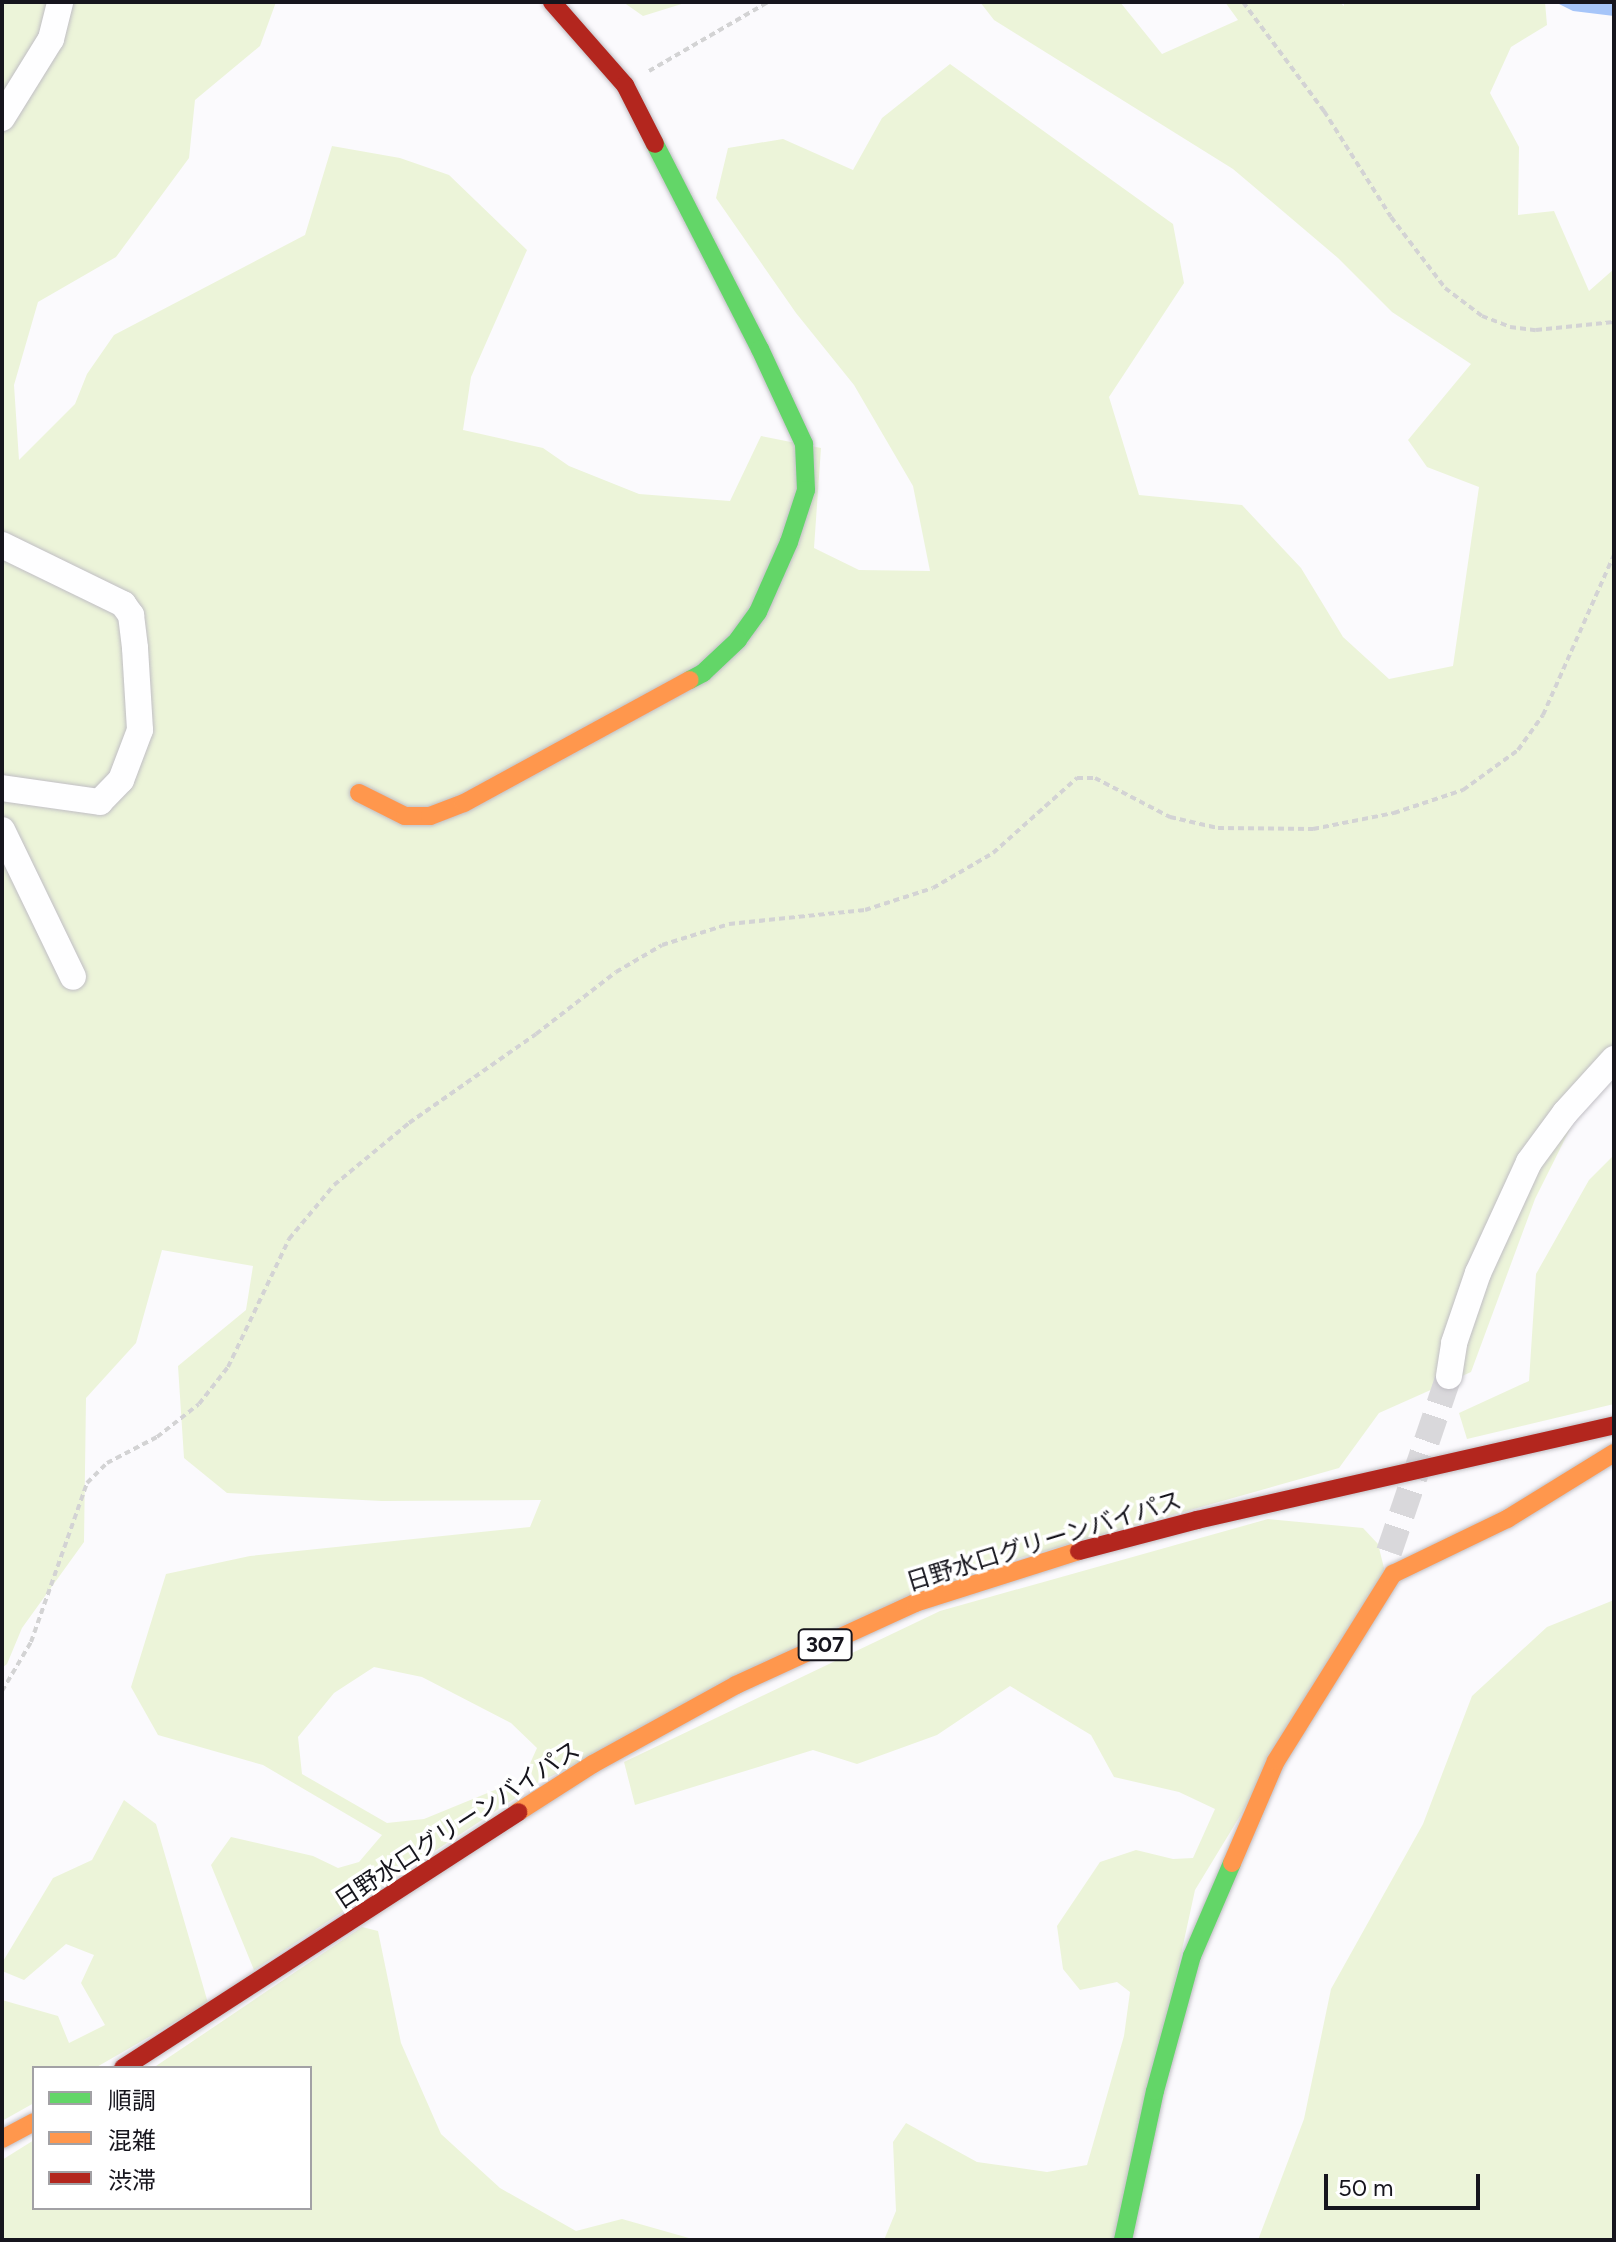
<!DOCTYPE html>
<html>
<head>
<meta charset="utf-8">
<style>
  body { margin:0 }
  #map { position:relative; width:1616px; height:2242px; overflow:hidden; background:#fbfafd; font-family:Figtree,"Noto Sans JP",sans-serif }
  div>[style] { position:absolute }
  [style*='--x'] { left:calc(var(--x)*1px); top:calc(var(--y)*1px); width:calc(var(--w)*1px); rotate:calc(var(--a)*1deg) }
  .green>* { inset:0; background:#ecf4d9 }
  .water>* { inset:0; background:#a6c5f9 }
  .street-tunnel>* { height:26px; margin-top:-13px; transform-origin:0; background:repeating-linear-gradient(90deg,#d9d8db 0 26px,transparent 0 39px) }
  .path>* { height:4px; margin-top:-2px; transform-origin:0; background:repeating-linear-gradient(90deg,#d3d3d4 0 6px,transparent 0 10px) }
  .roads { filter:drop-shadow(0 0 2px #c0bec4) drop-shadow(0 0 2px #c0bec4) }
  .street>* { height:26px; margin:-13px; padding:0 13px; transform-origin:13px; border-radius:13px; background:#fefeff }
  .fast>* { height:18px; margin:-9px; padding:0 9px; transform-origin:9px; border-radius:9px; background:#63d668 }
  .slow>* { height:18px; margin:-9px; padding:0 9px; transform-origin:9px; border-radius:9px; background:#ff974d }
  .jam>* { height:18px; margin:-9px; padding:0 9px; transform-origin:9px; border-radius:9px; background:#b3261e }
  span { translate:-50% -50%; white-space:nowrap; text-align:center; line-height:1.15; -webkit-text-stroke:7px #fff; paint-order:stroke }
  .shield-label span { padding:2px 6px; background:#fff; border:2px solid; border-radius:6px; -webkit-text-stroke-width:0 }
  .shield-label { font-size:22px; color:#16151d; font-weight:700 }
  .street-label { font-size:24px; color:#16151d }
  .frame { position:absolute; inset:0; border:4px solid #16151d; pointer-events:none }
  .legend { position:absolute; left:32px; top:2066px; width:280px; height:144px; box-sizing:border-box; background:#fff; border:2px solid #a2a1a5; margin:0; padding:10px 14px; list-style:none; font-size:24px; color:#16151d }
  .legend li { display:flex; align-items:center; gap:16px; height:40px }
  .legend b { width:40px; border:2px solid #a2a1a5 }
  .scale { position:absolute; left:1324px; top:2174px; width:156px; height:36px; box-sizing:border-box; border:4px solid #16151d; border-top:0; padding-left:10px; font-size:24px; line-height:28px; white-space:nowrap; color:#16151d; -webkit-text-stroke:6px #fff; paint-order:stroke }
</style>
</head>
<body>
<div id="map">
  <div class="green">
    <div style="clip-path:polygon(2px 2px,276px 2px,260px 46px,195px 100px,189px 158px,116px 257px,38px 302px,14px 385px,19px 460px,75px 404px,87px 374px,114px 335px,305px 235px,332px 146px,400px 158px,449px 175px,527px 250px,471px 377px,463px 430px,543px 448px,569px 466px,639px 494px,730px 501px,761px 436px,821px 448px,814px 548px,859px 570px,930px 571px,913px 486px,854px 385px,796px 313px,716px 198px,728px 148px,783px 139px,853px 170px,882px 118px,950px 64px,1173px 224px,1184px 283px,1109px 397px,1139px 495px,1242px 505px,1301px 568px,1343px 637px,1389px 679px,1453px 666px,1479px 487px,1427px 467px,1408px 440px,1471px 364px,1392px 312px,1338px 258px,1233px 169px,994px 20px,980px 2px,1120px 2px,1162px 54px,1238px 20px,1225px 2px,1339px 2px,1344px 6px,1344px 2px,1545px 2px,1547px 25px,1511px 47px,1490px 93px,1519px 147px,1518px 215px,1554px 211px,1589px 291px,1614px 269px,1614px 1041px,1535px 1199px,1471px 1372px,1379px 1413px,1339px 1468px,985px 1568px,537px 1783px,528px 1768px,537px 1748px,511px 1723px,422px 1677px,374px 1667px,334px 1693px,298px 1737px,302px 1774px,387px 1823px,424px 1819px,507px 1785px,517px 1797px,254px 1970px,211px 1865px,231px 1837px,313px 1856px,338px 1868px,359px 1862px,382px 1835px,263px 1765px,158px 1735px,131px 1687px,166px 1574px,250px 1556px,530px 1527px,541px 1500px,382px 1501px,227px 1493px,184px 1458px,178px 1366px,246px 1310px,253px 1266px,162px 1250px,136px 1343px,86px 1398px,84px 1542px,22px 1628px,7px 1664px,2px 1668px)"></div>
    <div style="clip-path:polygon(623px 2px,688px 2px,643px 16px)"></div>
    <div style="clip-path:polygon(1614px 1155px,1614px 1404px,1467px 1439px,1459px 1413px,1529px 1381px,1536px 1274px,1589px 1180px)"></div>
    <div style="clip-path:polygon(1268px 1519px,1363px 1528px,1378px 1544px,1386px 1576px,1195px 1890px,1119px 2240px,884px 2240px,896px 2211px,893px 2142px,906px 2123px,977px 2162px,1047px 2172px,1087px 2165px,1124px 2036px,1130px 1992px,1117px 1982px,1080px 1990px,1063px 1969px,1057px 1926px,1100px 1862px,1136px 1850px,1173px 1859px,1193px 1858px,1215px 1809px,1179px 1792px,1114px 1777px,1091px 1735px,1010px 1686px,937px 1735px,857px 1764px,813px 1750px,635px 1805px,624px 1762px,940px 1611px)"></div>
    <div style="clip-path:polygon(1614px 1600px,1614px 2240px,1258px 2240px,1304px 2119px,1331px 1989px,1423px 1824px,1472px 1696px,1547px 1627px)"></div>
    <div style="clip-path:polygon(124px 1800px,156px 1824px,208px 2003px,95px 2068px,34px 2068px,34px 2103px,2px 2121px,2px 2000px,58px 2016px,69px 2043px,105px 2025px,81px 1983px,94px 1955px,66px 1944px,24px 1980px,2px 1971px,2px 1963px,53px 1878px,92px 1860px)"></div>
    <div style="clip-path:polygon(362px 1927px,378px 1931px,401px 2043px,441px 2134px,500px 2188px,576px 2231px,622px 2219px,696px 2240px,2px 2240px,2px 2160px,34px 2140px,34px 2208px,310px 2208px,310px 2068px,153px 2068px)"></div>
  </div>
  <div class="water">
    <div style="clip-path:polygon(1555px 2px,1614px 2px,1614px 16px,1573px 11px)"></div>
  </div>
  <div class="street-tunnel">
    <div style="--x:1389;--y:1552;--w:186;--a:-71.2"></div>
  </div>
  <div class="path">
    <div style="--x:1243;--y:2;--w:136;--a:53.4"></div>
    <div style="--x:1324;--y:111;--w:125;--a:57.7"></div>
    <div style="--x:1391;--y:217;--w:89;--a:52.7"></div>
    <div style="--x:1445;--y:288;--w:46;--a:37.1"></div>
    <div style="--x:1482;--y:316;--w:30;--a:21"></div>
    <div style="--x:1510;--y:327;--w:26;--a:7"></div>
    <div style="--x:1536;--y:330;--w:78;--a:-5.9"></div>
    <div style="--x:649;--y:71;--w:138;--a:-30.1"></div>
    <div style="--x:2;--y:1691;--w:57;--a:-59.4"></div>
    <div style="--x:31;--y:1642;--w:169;--a:-70.6"></div>
    <div style="--x:87;--y:1483;--w:28;--a:-45"></div>
    <div style="--x:107;--y:1463;--w:56;--a:-27.5"></div>
    <div style="--x:157;--y:1437;--w:53;--a:-38.2"></div>
    <div style="--x:199;--y:1404;--w:47;--a:-51.9"></div>
    <div style="--x:228;--y:1367;--w:142;--a:-64.5"></div>
    <div style="--x:289;--y:1239;--w:70;--a:-50.2"></div>
    <div style="--x:334;--y:1185;--w:97;--a:-39.6"></div>
    <div style="--x:409;--y:1123;--w:155;--a:-35"></div>
    <div style="--x:536;--y:1034;--w:101;--a:-37.8"></div>
    <div style="--x:616;--y:972;--w:53;--a:-30.4"></div>
    <div style="--x:662;--y:945;--w:70;--a:-17.4"></div>
    <div style="--x:729;--y:924;--w:137;--a:-5.9"></div>
    <div style="--x:865;--y:910;--w:71;--a:-17.9"></div>
    <div style="--x:933;--y:888;--w:69;--a:-30.3"></div>
    <div style="--x:993;--y:853;--w:113;--a:-41.8"></div>
    <div style="--x:1077;--y:778;--w:18;--a:0"></div>
    <div style="--x:1095;--y:778;--w:85;--a:27.5"></div>
    <div style="--x:1170;--y:817;--w:49;--a:12.9"></div>
    <div style="--x:1218;--y:828;--w:95;--a:0.6"></div>
    <div style="--x:1313;--y:829;--w:83;--a:-11.2"></div>
    <div style="--x:1394;--y:813;--w:73;--a:-18.4"></div>
    <div style="--x:1463;--y:790;--w:68;--a:-36"></div>
    <div style="--x:1518;--y:750;--w:43;--a:-54.5"></div>
    <div style="--x:1543;--y:715;--w:175;--a:-66.1"></div>
  </div>
  <div class="roads">
    <div class="street">
      <div style="--x:2;--y:118;--w:93;--a:-58.2"></div>
      <div style="--x:51;--y:39;--w:38;--a:-76"></div>
      <div style="--x:2;--y:545;--w:135;--a:26"></div>
      <div style="--x:123;--y:604;--w:14;--a:54"></div>
      <div style="--x:131;--y:615;--w:33;--a:83"></div>
      <div style="--x:135;--y:648;--w:82;--a:86.5"></div>
      <div style="--x:140;--y:730;--w:53;--a:110.8"></div>
      <div style="--x:121;--y:780;--w:30;--a:134"></div>
      <div style="--x:100;--y:802;--w:99;--a:-171.9"></div>
      <div style="--x:2;--y:830;--w:163;--a:64.2"></div>
      <div style="--x:1449;--y:1376;--w:33;--a:-81"></div>
      <div style="--x:1454;--y:1343;--w:74;--a:-71.1"></div>
      <div style="--x:1478;--y:1273;--w:122;--a:-65.3"></div>
      <div style="--x:1529;--y:1162;--w:61;--a:-53.7"></div>
      <div style="--x:1565;--y:1113;--w:73;--a:-47.8"></div>
    </div>
    <div class="fast">
      <div style="--x:655;--y:144;--w:230;--a:62.9"></div>
      <div style="--x:760;--y:349;--w:105;--a:65.1"></div>
      <div style="--x:804;--y:444;--w:46;--a:87.5"></div>
      <div style="--x:806;--y:490;--w:55;--a:108.1"></div>
      <div style="--x:789;--y:542;--w:77;--a:113.9"></div>
      <div style="--x:758;--y:612;--w:34;--a:126"></div>
      <div style="--x:738;--y:640;--w:48;--a:136.7"></div>
      <div style="--x:703;--y:673;--w:15;--a:152"></div>
      <div style="--x:1123;--y:2240;--w:152;--a:-77.9"></div>
      <div style="--x:1155;--y:2091;--w:140;--a:-74.7"></div>
      <div style="--x:1192;--y:1956;--w:101;--a:-66.7"></div>
    </div>
    <div class="slow">
      <div style="--x:359;--y:793;--w:51;--a:26.6"></div>
      <div style="--x:405;--y:816;--w:25;--a:0"></div>
      <div style="--x:430;--y:816;--w:36;--a:-21"></div>
      <div style="--x:464;--y:803;--w:257;--a:-28.6"></div>
      <div style="--x:518;--y:1812;--w:89;--a:-32.6"></div>
      <div style="--x:593;--y:1764;--w:163;--a:-28.9"></div>
      <div style="--x:736;--y:1685;--w:197;--a:-24.6"></div>
      <div style="--x:915;--y:1603;--w:172;--a:-17.6"></div>
      <div style="--x:1232;--y:1863;--w:111;--a:-66.7"></div>
      <div style="--x:1276;--y:1761;--w:221;--a:-58"></div>
      <div style="--x:1393;--y:1574;--w:127;--a:-25.8"></div>
      <div style="--x:1507;--y:1519;--w:126;--a:-31.7"></div>
      <div style="--x:2;--y:2139;--w:36;--a:-28"></div>
    </div>
    <div class="jam">
      <div style="--x:552;--y:2;--w:111;--a:48.7"></div>
      <div style="--x:625;--y:85;--w:66;--a:63"></div>
      <div style="--x:1079;--y:1551;--w:122;--a:-14.7"></div>
      <div style="--x:1197;--y:1520;--w:428;--a:-12.8"></div>
      <div style="--x:123;--y:2068;--w:471;--a:-32.9"></div>
    </div>
  </div>
  <div class="shield-label">
    <span style="left:825px;top:1645px">307</span>
  </div>
  <div class="street-label">
    <span style="left:1044px;top:1541px;rotate:-17deg">日野水口グリーンバイパス</span>
    <span style="left:457px;top:1825px;rotate:-33deg">日野水口グリーンバイパス</span>
  </div>
  <div class="frame"></div>
  <ul class="legend">
  <li><b style="height:10px;background:#63d668"></b>順調</li>
  <li><b style="height:10px;background:#ff974d"></b>混雑</li>
  <li><b style="height:10px;background:#b3261e"></b>渋滞</li>
  </ul>
  <div class="scale">50 m</div>
</div>
</body>
</html>
